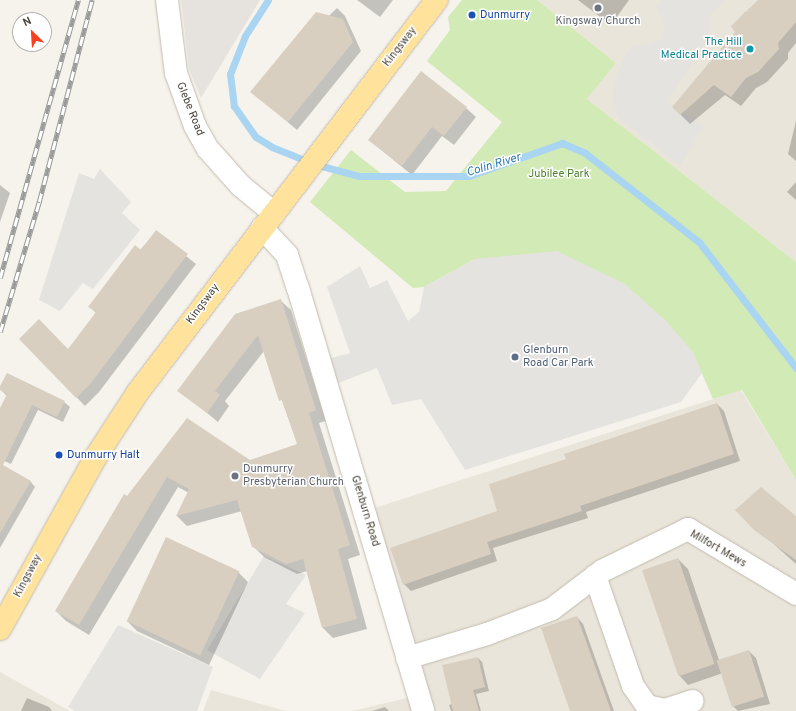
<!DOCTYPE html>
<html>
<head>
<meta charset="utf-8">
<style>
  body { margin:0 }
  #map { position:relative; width:796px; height:711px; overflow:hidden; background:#f6f3ec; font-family:Overpass,sans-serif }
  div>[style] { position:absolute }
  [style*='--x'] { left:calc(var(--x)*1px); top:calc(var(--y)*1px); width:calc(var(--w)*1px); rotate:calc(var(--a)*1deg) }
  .residential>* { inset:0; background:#eae5da }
  .industrial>* { inset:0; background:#e6e2dd }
  .green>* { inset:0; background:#d2eab5 }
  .parking>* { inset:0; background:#e5e3e0 }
  .shadow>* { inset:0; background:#0003 }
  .stream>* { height:7px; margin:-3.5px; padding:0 3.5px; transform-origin:3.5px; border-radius:3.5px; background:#a9d4f2 }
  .building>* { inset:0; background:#d8cfc1; transform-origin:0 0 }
  .roads { filter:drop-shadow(0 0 1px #c2bbae) drop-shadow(0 0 1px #c2bbae) }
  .street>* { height:22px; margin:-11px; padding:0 11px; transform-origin:11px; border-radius:11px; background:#fff }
  .primary>* { height:22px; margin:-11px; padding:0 11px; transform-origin:11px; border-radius:11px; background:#ffe39c }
  .rail>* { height:4.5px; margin-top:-2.25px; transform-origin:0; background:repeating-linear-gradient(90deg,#fff 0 9px,#9a9a9a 0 18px); box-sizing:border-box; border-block:1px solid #9a9a9a }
  .dots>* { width:11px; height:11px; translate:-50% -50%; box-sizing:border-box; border:2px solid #fff; border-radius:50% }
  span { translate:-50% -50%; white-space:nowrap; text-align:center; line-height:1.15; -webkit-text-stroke:3px #fff; paint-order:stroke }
  .transit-label { font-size:11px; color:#164399 }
  .left { translate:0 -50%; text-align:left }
  .worship-label { font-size:11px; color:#5b616d }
  .culture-label { font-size:11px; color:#0d838f }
  .right { translate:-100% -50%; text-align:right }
  .street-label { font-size:11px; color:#4b4439 }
  .park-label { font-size:11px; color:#4a7f2a }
  .service-label { font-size:11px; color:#4e5e75 }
  .water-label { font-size:12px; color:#2e7ab2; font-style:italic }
  .north { position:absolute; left:12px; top:12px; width:40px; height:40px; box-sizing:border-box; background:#fff; border:1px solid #b7b4b0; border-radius:50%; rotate:335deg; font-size:11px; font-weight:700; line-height:16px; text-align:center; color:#4b4439 }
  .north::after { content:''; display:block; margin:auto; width:14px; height:18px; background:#fc3f1d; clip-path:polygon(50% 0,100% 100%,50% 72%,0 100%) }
</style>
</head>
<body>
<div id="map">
  <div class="residential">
    <div style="clip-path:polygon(537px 0,796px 0,796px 262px,587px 99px,616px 63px)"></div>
    <div style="clip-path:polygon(741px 390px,796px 480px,796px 711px,352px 711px,424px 694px,368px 510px)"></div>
    <div style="clip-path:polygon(0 672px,70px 711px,0 711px)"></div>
    <div style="clip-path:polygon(211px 690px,286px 711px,203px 711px)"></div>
  </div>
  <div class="industrial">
    <div style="clip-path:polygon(181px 0,260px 0,201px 98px,189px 69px)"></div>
  </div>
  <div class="green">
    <div style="clip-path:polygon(462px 0,537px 0,616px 63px,587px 99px,796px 262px,796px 480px,742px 390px,713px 399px,692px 351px,475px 259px,424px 287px,413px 288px,310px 202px,351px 150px,405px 192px,446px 191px,502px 122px,427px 61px,450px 30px,448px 17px)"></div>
  </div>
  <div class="parking">
    <div style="clip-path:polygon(662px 0,725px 0,710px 15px,709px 37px,666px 102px,705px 126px,680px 165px,619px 119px,613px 105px,613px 86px,623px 59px,633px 46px,650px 44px,661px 39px,665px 27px,656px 7px)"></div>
    <div style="clip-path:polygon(100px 169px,131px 202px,122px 213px,140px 230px,93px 289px,83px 283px,60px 311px,39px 300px,79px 173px,94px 179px)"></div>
    <div style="clip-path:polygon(557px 251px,625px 284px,666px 321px,692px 351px,702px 373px,681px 402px,465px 470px,421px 399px,392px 405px,377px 368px,328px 387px,320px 361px,350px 353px,327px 287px,360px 266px,370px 288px,387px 280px,408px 321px,419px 312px,424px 287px,475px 259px)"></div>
    <div style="clip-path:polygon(264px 556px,306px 575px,286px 604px,305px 613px,260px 679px,207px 650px)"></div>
    <div style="clip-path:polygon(118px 625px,213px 667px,197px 711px,75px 711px,68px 707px)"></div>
  </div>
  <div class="shadow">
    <div style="clip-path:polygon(357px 0,393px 0,380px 17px)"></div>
    <div style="clip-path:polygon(578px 0,629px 0,611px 25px)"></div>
    <div style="clip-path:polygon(759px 0,796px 0,796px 43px,788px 53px,788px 59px,767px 82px,756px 88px,741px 106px,725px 95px,690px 124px,673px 107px,736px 32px,733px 26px,745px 12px,748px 14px)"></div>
    <div style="clip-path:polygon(337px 8px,345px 16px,361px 51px,297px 130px,252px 92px)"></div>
    <div style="clip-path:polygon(466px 108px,476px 117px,454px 145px,442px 136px,412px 175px,369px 140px)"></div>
    <div style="clip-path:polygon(796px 121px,796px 161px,788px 154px)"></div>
    <div style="clip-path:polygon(796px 182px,796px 200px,787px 192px)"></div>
    <div style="clip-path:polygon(0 185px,10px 193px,0 222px)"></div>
    <div style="clip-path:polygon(156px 232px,196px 264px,99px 392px,85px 406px,20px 339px,68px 350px,96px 313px,90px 307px)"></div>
    <div style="clip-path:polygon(280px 300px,291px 310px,326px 421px,319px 423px,360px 555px,348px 559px,367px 629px,333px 638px,323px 628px,307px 571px,297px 574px,264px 557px,253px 546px,242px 511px,187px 526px,177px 516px,189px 493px,178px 487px,89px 635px,66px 621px,56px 611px,127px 497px,187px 419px,249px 461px,298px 445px,264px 351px,225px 401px,229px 406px,218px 422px,179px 390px)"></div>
    <div style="clip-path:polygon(0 389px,64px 402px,70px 407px,63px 422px,38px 410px,11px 464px,0 459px,0 410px,7px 396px)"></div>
    <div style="clip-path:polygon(717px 404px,724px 411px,740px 461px,586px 512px,588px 518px,493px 548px,497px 561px,411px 591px,404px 584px,567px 460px)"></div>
    <div style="clip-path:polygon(0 480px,30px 481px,35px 487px,0 548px)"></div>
    <div style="clip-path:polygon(796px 517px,796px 564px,749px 522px)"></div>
    <div style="clip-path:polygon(678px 559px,688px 569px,719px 660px,749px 651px,756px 658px,770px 704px,738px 711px,733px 706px,723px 673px,688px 685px,679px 675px)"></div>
    <div style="clip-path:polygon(238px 572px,248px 582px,209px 665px,137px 631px,127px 621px)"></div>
    <div style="clip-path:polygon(577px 617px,583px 624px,614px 711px,572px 711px)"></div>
    <div style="clip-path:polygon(478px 658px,482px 662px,489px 691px,476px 694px,481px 711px,451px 711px,449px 705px,452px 704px)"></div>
    <div style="clip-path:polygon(27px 698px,49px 707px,52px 711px,21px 711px)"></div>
    <div style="clip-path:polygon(385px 707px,389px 711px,372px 711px)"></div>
  </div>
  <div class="stream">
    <div style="--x:268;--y:0;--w:43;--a:122.6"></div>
    <div style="--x:245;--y:36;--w:41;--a:111.5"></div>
    <div style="--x:230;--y:74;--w:32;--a:83"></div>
    <div style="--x:234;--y:106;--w:38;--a:55"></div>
    <div style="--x:256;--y:137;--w:19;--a:32"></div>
    <div style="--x:272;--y:147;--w:45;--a:22"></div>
    <div style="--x:314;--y:164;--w:47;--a:14.9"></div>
    <div style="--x:359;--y:176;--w:110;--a:0"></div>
    <div style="--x:469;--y:176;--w:99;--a:-19.5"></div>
    <div style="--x:562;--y:143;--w:25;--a:23"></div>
    <div style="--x:585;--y:153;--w:145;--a:38"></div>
    <div style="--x:699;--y:242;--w:159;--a:52.4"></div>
  </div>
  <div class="building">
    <div style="clip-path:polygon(758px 0,796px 0,796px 22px,778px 43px,779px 49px,758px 72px,746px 78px,731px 97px,714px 85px,680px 115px,672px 107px,735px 32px,731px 26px)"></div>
    <div style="clip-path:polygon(316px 12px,343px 19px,353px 42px,288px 122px,250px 92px)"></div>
    <div style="clip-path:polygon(421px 71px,467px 107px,444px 136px,432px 127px,402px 166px,368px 140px)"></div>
    <div style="clip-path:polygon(156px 230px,188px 254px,91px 383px,76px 398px,19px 339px,39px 319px,68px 349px,96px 312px,88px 307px,135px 245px,141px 250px)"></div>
    <div style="clip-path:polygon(281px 299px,316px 410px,309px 413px,350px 545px,338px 549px,357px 619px,322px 628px,303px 559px,286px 564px,252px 547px,237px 500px,176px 516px,189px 489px,167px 477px,79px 625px,55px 611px,124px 494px,127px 496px,187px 418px,250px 460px,297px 444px,282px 400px,279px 401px,258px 335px,215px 391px,220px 395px,207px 413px,177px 391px,235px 314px)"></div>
    <div style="clip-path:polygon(7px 373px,65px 401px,57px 417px,32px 405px,3px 465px,31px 481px,0 533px,0 408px,7px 394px,0 390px,0 386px)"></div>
    <div style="clip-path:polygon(717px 403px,734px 454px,580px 506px,582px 511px,487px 542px,491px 554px,403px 585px,390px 548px,497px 511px,489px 484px,566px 459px,564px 454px)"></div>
    <div style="clip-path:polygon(761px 487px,796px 516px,796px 560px,754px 530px,735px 510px)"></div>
    <div style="left:166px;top:537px;width:81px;height:93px;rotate:25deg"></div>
    <div style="left:678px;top:558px;width:112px;height:38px;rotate:71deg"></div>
    <div style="clip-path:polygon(577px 616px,591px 655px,611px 711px,570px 711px,541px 628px)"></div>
    <div style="left:749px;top:650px;width:49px;height:34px;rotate:72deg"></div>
    <div style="clip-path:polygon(478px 657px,485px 687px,473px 690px,479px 711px,453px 711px,442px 665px)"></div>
  </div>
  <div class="roads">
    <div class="street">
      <div style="--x:167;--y:0;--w:74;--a:83"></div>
      <div style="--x:176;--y:73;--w:56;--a:70.3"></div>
      <div style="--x:195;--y:126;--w:26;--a:61"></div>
      <div style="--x:208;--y:149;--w:24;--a:48"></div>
      <div style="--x:224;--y:167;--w:25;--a:48"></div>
      <div style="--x:241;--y:186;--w:43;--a:39.3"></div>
      <div style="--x:262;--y:228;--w:37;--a:47"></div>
      <div style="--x:287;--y:255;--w:35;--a:72"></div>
      <div style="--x:298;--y:288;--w:441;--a:73.5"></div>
      <div style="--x:595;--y:576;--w:116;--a:70.9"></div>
      <div style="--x:633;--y:686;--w:24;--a:55"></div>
      <div style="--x:647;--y:706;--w:18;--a:13"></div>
      <div style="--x:665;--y:710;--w:29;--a:-18"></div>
      <div style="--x:407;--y:658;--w:84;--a:-16.7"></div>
      <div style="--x:487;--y:634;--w:70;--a:-21"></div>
      <div style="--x:552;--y:609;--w:63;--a:-37.2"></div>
      <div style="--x:602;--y:571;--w:96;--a:-26"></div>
      <div style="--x:688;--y:529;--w:126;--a:31"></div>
    </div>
    <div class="primary">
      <div style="--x:0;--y:629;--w:196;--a:-60.9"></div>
      <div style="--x:95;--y:458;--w:79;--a:-56.9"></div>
      <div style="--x:138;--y:392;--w:493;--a:-52.7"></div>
    </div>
  </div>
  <div class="rail">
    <div style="--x:0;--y:278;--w:289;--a:-74.3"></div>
    <div style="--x:0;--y:332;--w:136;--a:-73.3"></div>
    <div style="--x:39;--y:202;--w:209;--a:-75.3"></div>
  </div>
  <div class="dots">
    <div style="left:598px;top:8px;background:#6b7280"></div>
    <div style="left:472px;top:15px;background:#1a4fb4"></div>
    <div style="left:750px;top:49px;background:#0f9aa8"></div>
    <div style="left:515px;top:357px;background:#5c6f8a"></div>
    <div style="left:59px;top:455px;background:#1a4fb4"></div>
    <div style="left:235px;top:476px;background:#6b7280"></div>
  </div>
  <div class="transit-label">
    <span class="left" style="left:480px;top:15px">Dunmurry</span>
    <span class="left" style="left:67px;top:455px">Dunmurry Halt</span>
  </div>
  <div class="worship-label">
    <span style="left:598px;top:21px">Kingsway Church</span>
    <span class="left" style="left:243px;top:476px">Dunmurry<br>Presbyterian Church</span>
  </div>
  <div class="culture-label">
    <span class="right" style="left:742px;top:49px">The Hill<br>Medical Practice</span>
  </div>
  <div class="street-label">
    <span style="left:400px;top:47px;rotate:-52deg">Kingsway</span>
    <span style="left:190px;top:109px;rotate:68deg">Glebe Road</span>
    <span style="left:203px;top:304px;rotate:-53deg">Kingsway</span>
    <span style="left:365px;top:511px;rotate:73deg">Glenburn Road</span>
    <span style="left:718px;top:549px;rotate:30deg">Milfort Mews</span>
    <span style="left:28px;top:576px;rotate:-62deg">Kingsway</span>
  </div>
  <div class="park-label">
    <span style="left:559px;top:174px">Jubilee Park</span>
  </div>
  <div class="service-label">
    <span class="left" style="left:523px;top:357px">Glenburn<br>Road Car Park</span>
  </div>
  <div class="water-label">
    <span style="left:494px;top:166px;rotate:-17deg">Colin River</span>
  </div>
  <div class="north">N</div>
</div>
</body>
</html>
